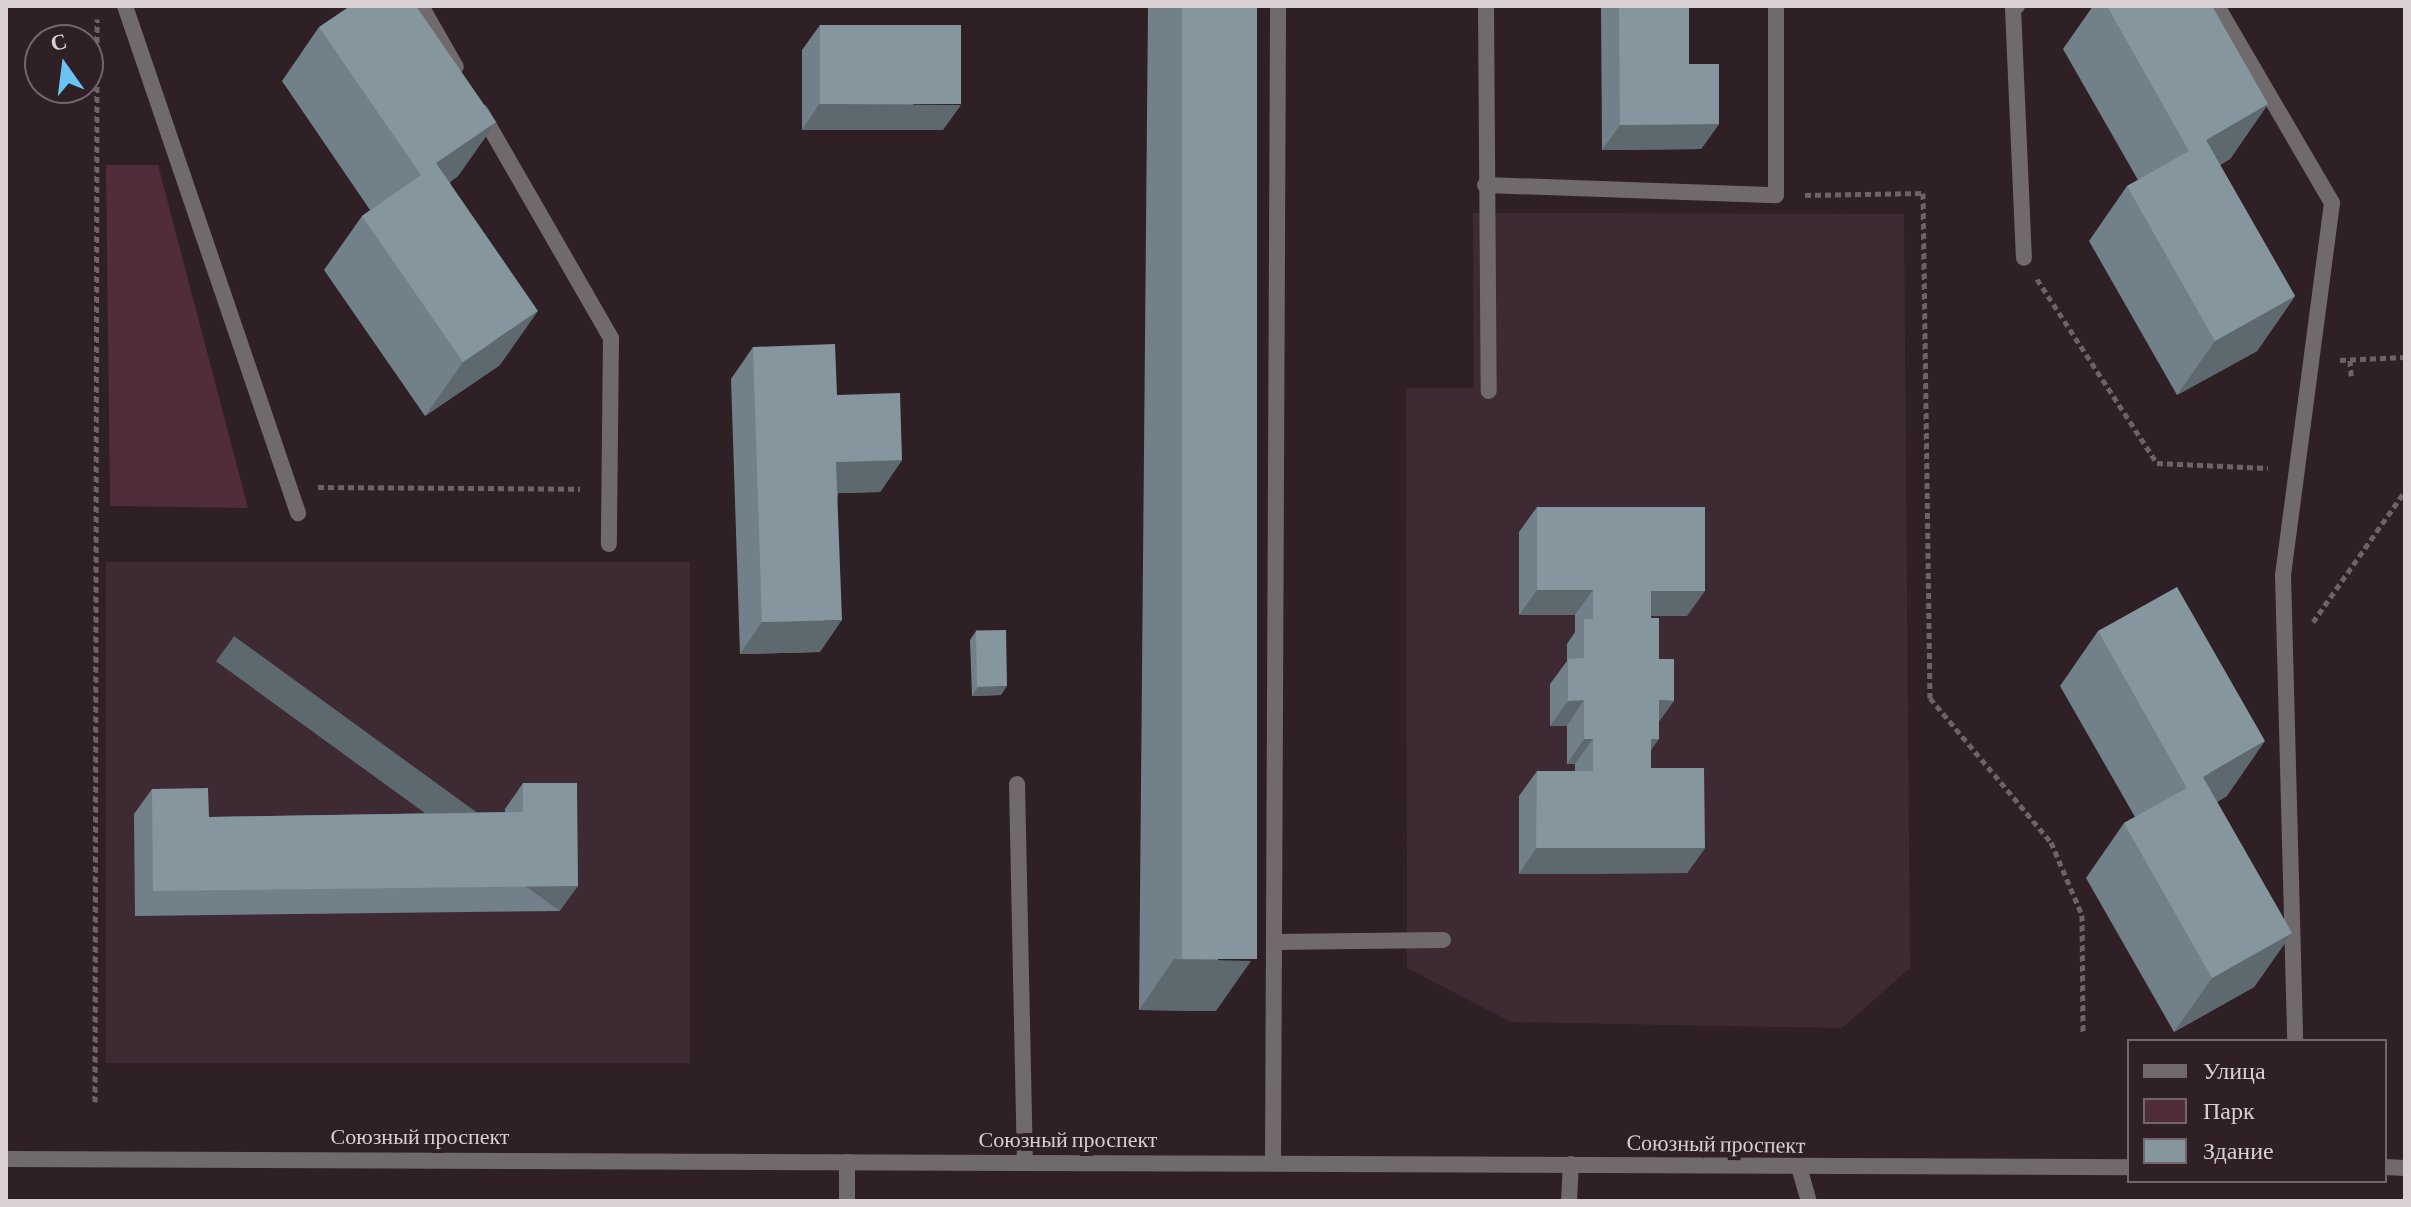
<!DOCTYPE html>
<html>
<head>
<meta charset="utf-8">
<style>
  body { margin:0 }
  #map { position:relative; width:2411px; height:1207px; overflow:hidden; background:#2e2025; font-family:"Crimson Pro",serif }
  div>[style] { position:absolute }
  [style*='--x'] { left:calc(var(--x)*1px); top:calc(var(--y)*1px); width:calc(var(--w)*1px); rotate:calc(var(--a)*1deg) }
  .built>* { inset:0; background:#3e2a32; transform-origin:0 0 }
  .green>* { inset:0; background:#512c3b }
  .path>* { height:5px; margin-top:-2.5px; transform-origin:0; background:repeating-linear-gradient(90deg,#6f6267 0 6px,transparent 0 10px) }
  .service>* { height:16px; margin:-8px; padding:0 8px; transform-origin:8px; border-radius:8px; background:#716a6c }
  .minor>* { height:16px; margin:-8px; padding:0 8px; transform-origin:8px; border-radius:8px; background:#716a6c }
  .wall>* { inset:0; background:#728189 }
  .shaded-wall>* { inset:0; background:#5d696f; transform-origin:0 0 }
  .building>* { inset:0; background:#85969f; transform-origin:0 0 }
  span { translate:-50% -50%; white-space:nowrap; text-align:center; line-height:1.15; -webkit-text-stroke:8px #2e2025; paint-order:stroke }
  .street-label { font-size:22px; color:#dad0d4 }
  .frame { position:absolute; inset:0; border:8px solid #dad0d4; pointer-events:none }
  .legend { position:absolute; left:2127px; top:1039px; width:260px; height:144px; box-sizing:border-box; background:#2e2025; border:2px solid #73666b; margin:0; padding:10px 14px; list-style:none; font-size:24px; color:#dad0d4 }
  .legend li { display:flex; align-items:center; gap:16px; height:40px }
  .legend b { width:40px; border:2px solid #73666b }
  .north { position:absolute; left:24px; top:24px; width:80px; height:80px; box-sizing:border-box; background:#2e2025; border:2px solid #73666b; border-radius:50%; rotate:346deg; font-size:22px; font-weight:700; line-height:32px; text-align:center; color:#dad0d4 }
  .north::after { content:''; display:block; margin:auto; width:28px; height:36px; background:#6ac3f1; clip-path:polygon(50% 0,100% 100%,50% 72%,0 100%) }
</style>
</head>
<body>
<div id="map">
  <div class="built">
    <div style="clip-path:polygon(1473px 213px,1904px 214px,1910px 968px,1842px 1028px,1511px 1022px,1407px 968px,1406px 388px,1474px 388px)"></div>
    <div style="left:106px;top:562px;width:584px;height:501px"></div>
  </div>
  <div class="green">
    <div style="clip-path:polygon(106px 165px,158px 165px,248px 508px,110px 506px)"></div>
  </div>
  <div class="path">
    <div style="--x:1805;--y:195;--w:118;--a:-1"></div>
    <div style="--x:1923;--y:193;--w:505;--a:89.21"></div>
    <div style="--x:1930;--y:698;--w:188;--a:50"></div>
    <div style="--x:2051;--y:842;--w:79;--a:67"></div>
    <div style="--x:2082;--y:915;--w:119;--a:89.5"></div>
    <div style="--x:2037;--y:279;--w:220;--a:56.9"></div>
    <div style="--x:2157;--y:463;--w:111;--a:2.6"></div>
    <div style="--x:2340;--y:360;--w:65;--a:-2.6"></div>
    <div style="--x:2350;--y:360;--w:16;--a:86"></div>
    <div style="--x:318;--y:487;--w:262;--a:0.4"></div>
    <div style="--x:2313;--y:622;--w:160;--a:-54.9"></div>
    <div style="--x:95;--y:1102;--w:1083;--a:-89.89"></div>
  </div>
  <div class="service">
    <div style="--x:125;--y:6;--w:536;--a:71.16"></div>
    <div style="--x:421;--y:6;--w:70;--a:60.2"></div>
    <div style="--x:1486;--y:6;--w:385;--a:89.6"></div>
    <div style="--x:2017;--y:6;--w:4;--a:153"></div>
    <div style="--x:2013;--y:8;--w:250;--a:87.5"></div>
    <div style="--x:2217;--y:6;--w:228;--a:59.7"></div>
    <div style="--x:2332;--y:203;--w:375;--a:97.5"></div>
    <div style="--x:2283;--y:575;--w:466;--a:88.5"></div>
    <div style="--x:481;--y:112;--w:261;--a:60.1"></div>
    <div style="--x:611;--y:338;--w:206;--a:90.6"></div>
    <div style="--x:1485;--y:185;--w:291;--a:2"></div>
    <div style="--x:1776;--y:195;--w:189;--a:-90"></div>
    <div style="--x:1017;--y:784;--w:378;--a:88.8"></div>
    <div style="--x:1274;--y:942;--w:169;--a:-0.7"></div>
    <div style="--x:847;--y:1162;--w:39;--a:90"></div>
    <div style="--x:1273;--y:1163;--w:1157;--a:-89.75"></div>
    <div style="--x:1799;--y:1167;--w:35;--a:74"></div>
    <div style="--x:1569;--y:1201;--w:37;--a:-87"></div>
  </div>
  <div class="minor">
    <div style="--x:6;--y:1159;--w:2123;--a:0.22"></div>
    <div style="--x:2385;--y:1167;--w:20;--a:3"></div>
  </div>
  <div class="wall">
    <div style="clip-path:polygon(1148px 6px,1257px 6px,1216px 1011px,1139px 1010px)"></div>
    <div style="clip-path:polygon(1601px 6px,1689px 6px,1689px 64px,1719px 124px,1701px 149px,1602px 150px)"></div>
    <div style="clip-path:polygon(2093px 6px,2212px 6px,2268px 104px,2230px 159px,2220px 165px,2295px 296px,2257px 351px,2177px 395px,2089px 241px,2127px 186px,2138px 180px,2063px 49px)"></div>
    <div style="clip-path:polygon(820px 25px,943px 130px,802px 130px,802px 50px)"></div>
    <div style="clip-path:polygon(319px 27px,496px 122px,458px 176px,450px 182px,500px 365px,425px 416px,324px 270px,362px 216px,370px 210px,282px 81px)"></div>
    <div style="clip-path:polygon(753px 347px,837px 395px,902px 460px,880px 492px,838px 493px,820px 652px,740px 654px,731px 379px)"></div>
    <div style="clip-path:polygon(1537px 507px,1687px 616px,1651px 616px,1659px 721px,1651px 751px,1651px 768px,1705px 848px,1687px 873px,1519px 874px,1519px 796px,1537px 771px,1575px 771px,1575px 764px,1567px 764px,1567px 726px,1550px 726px,1550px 684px,1567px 661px,1567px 644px,1575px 632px,1575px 615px,1519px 615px,1519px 532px)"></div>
    <div style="clip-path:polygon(976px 631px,1001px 695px,972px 696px,970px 640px)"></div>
    <div style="clip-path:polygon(2098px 631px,2227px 796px,2217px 802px,2292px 933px,2254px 987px,2174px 1032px,2086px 878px,2124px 823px,2135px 817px,2060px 686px)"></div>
    <div style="clip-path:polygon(523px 783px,560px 911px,135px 916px,134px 814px,152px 789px,209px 817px,505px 812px,505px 809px)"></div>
  </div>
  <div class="shaded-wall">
    <div style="clip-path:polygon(819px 104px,961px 105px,943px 130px,802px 130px)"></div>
    <div style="clip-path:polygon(2268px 104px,2230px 159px,2168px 194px,2206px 140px)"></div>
    <div style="clip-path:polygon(496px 122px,458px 176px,398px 217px,436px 163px)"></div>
    <div style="clip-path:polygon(1719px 124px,1701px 149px,1602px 150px,1620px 125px)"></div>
    <div style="clip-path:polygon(2295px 296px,2257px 351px,2177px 395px,2215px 341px)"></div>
    <div style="clip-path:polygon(538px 311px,500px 365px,425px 416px,463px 362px)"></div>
    <div style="clip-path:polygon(902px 460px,880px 492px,814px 494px,836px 462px)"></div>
    <div style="clip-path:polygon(1537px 590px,1593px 590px,1575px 615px,1519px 615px)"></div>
    <div style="clip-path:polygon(1651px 591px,1705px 591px,1687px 616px,1633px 616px)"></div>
    <div style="clip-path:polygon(842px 620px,820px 652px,740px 654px,762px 622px)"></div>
    <div style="clip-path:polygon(1007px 686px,1001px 695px,972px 696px,978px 687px)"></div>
    <div style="clip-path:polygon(1584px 700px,1567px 726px,1550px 726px,1568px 701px)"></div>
    <div style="clip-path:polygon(1659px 700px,1674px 701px,1656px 726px)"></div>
    <div style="clip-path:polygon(1584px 739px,1593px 739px,1575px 764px,1567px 764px)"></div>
    <div style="clip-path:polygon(1651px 739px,1659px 739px,1641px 764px)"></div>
    <div style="clip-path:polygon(2265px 741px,2227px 796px,2165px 831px,2203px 777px)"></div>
    <div style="clip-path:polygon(1536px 848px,1705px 848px,1687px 873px,1519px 874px)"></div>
    <div style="left:578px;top:886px;width:31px;height:425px;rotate:126deg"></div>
    <div style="clip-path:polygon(2292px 933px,2254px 987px,2174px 1032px,2212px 978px)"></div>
    <div style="clip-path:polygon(1174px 959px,1251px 961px,1216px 1011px,1139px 1010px)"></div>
  </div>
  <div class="building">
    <div style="clip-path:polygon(350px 6px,416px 6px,496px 122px,436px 163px,538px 311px,463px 362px,362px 216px,421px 175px,319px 27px)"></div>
    <div style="left:1182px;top:6px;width:75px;height:953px"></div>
    <div style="clip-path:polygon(1619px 6px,1689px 6px,1689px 64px,1719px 64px,1719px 124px,1620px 125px)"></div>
    <div style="clip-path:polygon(2107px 6px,2212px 6px,2268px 104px,2206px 140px,2295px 296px,2215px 341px,2127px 186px,2189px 151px)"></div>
    <div style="left:820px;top:25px;width:141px;height:79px"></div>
    <div style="clip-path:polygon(835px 344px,837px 395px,900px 393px,902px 460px,836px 462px,842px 620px,762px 622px,753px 347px)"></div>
    <div style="clip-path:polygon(1537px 507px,1705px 507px,1705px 591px,1651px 591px,1651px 618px,1659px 618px,1659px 659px,1674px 659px,1674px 701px,1659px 700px,1659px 739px,1651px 739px,1651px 768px,1704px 768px,1705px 848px,1536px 848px,1537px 771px,1593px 771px,1593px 739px,1584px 739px,1584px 700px,1568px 701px,1568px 659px,1584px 658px,1584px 619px,1593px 619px,1593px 590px,1537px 590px)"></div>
    <div style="clip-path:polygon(2177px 587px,2265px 741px,2203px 777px,2292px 933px,2212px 978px,2124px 823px,2187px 788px,2098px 631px)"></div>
    <div style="left:1006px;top:630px;width:56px;height:30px;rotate:89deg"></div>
    <div style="clip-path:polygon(523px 783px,577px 783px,578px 886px,153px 891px,152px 789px,208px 788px,209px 817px,523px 812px)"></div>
  </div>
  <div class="street-label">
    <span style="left:420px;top:1137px">Союзный проспект</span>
    <span style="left:1068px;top:1140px">Союзный проспект</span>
    <span style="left:1716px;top:1144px;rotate:1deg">Союзный проспект</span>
  </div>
  <div class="frame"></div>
  <ul class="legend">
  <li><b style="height:10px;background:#716a6c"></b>Улица</li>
  <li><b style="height:22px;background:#512c3b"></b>Парк</li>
  <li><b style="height:22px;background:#85969f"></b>Здание</li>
  </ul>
  <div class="north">С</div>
</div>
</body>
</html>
